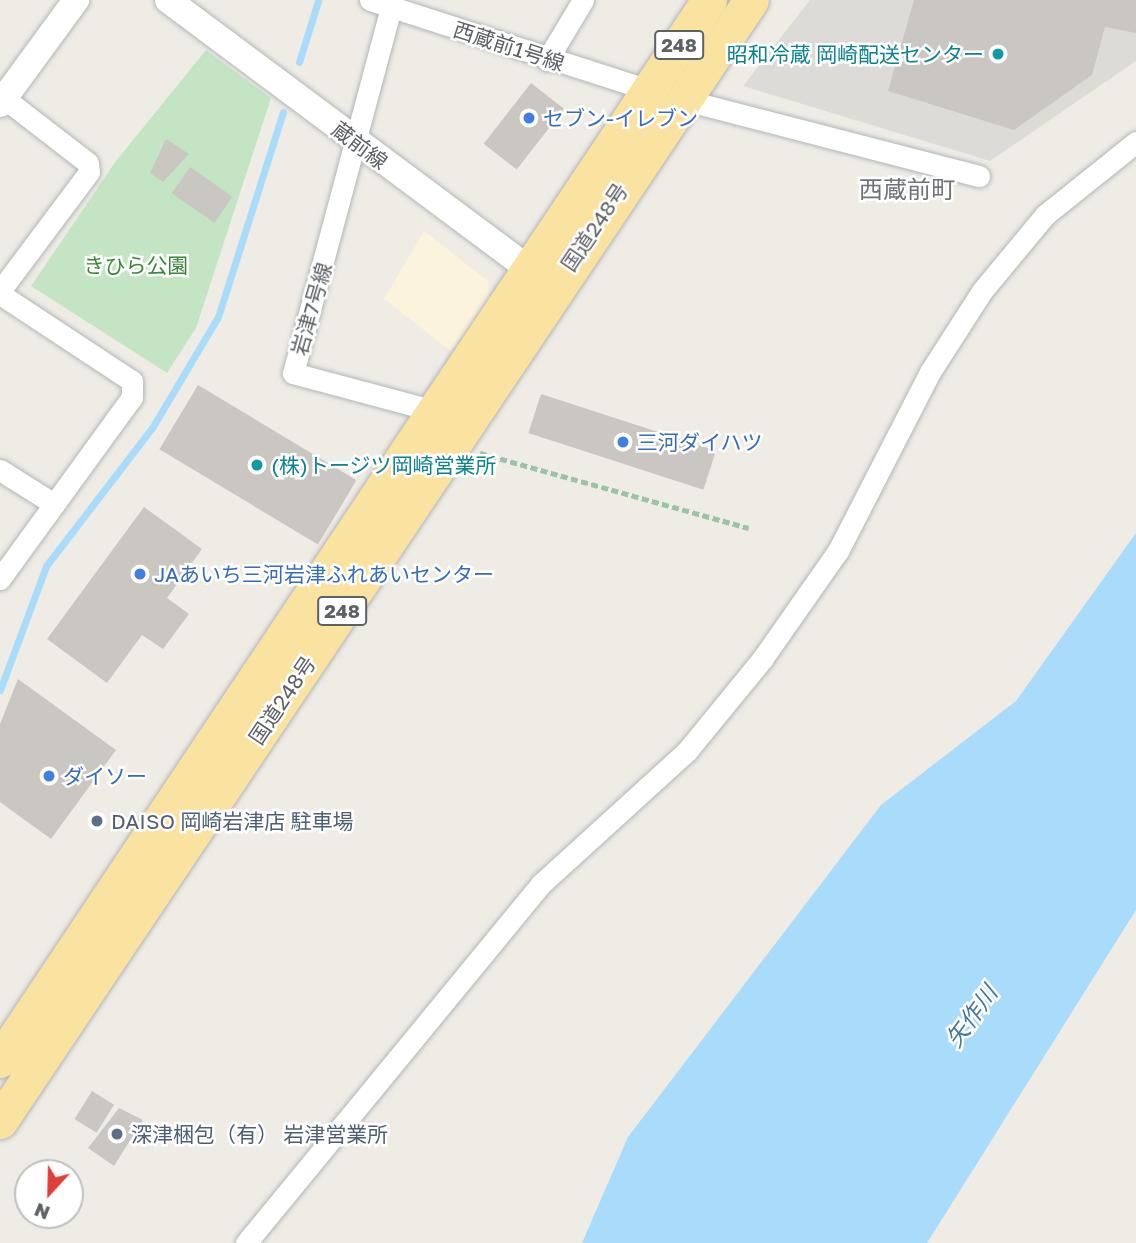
<!DOCTYPE html>
<html>
<head>
<meta charset="utf-8">
<style>
  body { margin:0 }
  #map { position:relative; width:1136px; height:1243px; overflow:hidden; background:#eeece5; font-family:"Golos Text","Noto Sans JP",sans-serif }
  div>[style] { position:absolute }
  [style*='--x'] { left:calc(var(--x)*1px); top:calc(var(--y)*1px); width:calc(var(--w)*1px); rotate:calc(var(--a)*1deg) }
  .commercial>* { inset:0; background:#fcf3dc }
  .industrial>* { inset:0; background:#dddbd7 }
  .green>* { inset:0; background:#c4e5c3 }
  .water>* { inset:0; background:#a9dbfb }
  .stream>* { height:7px; margin:-3.5px; padding:0 3.5px; transform-origin:3.5px; border-radius:3.5px; background:#a9dbfb }
  .building>* { inset:0; background:#cac7c2; transform-origin:0 0 }
  .path>* { height:4.5px; margin-top:-2.25px; transform-origin:0; background:repeating-linear-gradient(90deg,#9bc3a5 0 7px,transparent 0 10.5px) }
  .roads { filter:drop-shadow(0 0 2px #b2b6b9) drop-shadow(0 0 2px #b2b6b9) }
  .minor>* { height:21px; margin:-10.5px; padding:0 10.5px; transform-origin:10.5px; border-radius:10.5px; background:#fff }
  .tertiary>* { height:26px; margin:-13px; padding:0 13px; transform-origin:13px; border-radius:13px; background:#fff }
  .trunk>* { height:35px; margin:-17.5px; padding:0 17.5px; transform-origin:17.5px; border-radius:17.5px; background:#fae2a0 }
  .dots>* { width:19px; height:19px; translate:-50% -50%; box-sizing:border-box; border:4px solid #fff; border-radius:50% }
  span { translate:-50% -50%; white-space:nowrap; text-align:center; line-height:1.15; -webkit-text-stroke:5px #fff; paint-order:stroke }
  .shield-label span { padding:2px 5px; background:#fff; border:2px solid; border-radius:5px; -webkit-text-stroke-width:0 }
  .shield-label { font-size:19px; color:#5d6165; font-weight:700 }
  .street-label { font-size:21px; color:#5d6165 }
  .culture-label { font-size:21px; color:#0d838f }
  .right { translate:-100% -50%; text-align:right }
  .left { translate:0 -50%; text-align:left }
  .shop-label { font-size:21px; color:#366cbe }
  .park-label { font-size:21px; color:#3a863a }
  .service-label { font-size:21px; color:#4e5e75 }
  .water-label { font-size:23px; color:#4377a4; font-style:italic }
  .quarter-label { font-size:24px; color:#6e7377 }
  .north { position:absolute; left:14px; top:1159px; width:70px; height:70px; box-sizing:border-box; background:#fff; border:2px solid #bec0c1; border-radius:50%; rotate:202deg; font-size:19px; font-weight:700; line-height:28px; text-align:center; color:#5d6165 }
  .north::after { content:''; display:block; margin:auto; width:24px; height:32px; background:#e13e39; clip-path:polygon(50% 0,100% 100%,50% 72%,0 100%) }
</style>
</head>
<body>
<div id="map">
  <div class="commercial">
    <div style="clip-path:polygon(424px 231px,488px 281px,490px 305px,451px 351px,384px 299px)"></div>
  </div>
  <div class="industrial">
    <div style="clip-path:polygon(810px 0,1136px 0,1136px 61px,990px 161px,743px 86px)"></div>
  </div>
  <div class="green">
    <div style="clip-path:polygon(206px 50px,271px 98px,196px 328px,167px 373px,31px 286px,116px 161px)"></div>
  </div>
  <div class="water">
    <div style="clip-path:polygon(1136px 533px,1136px 910px,927px 1243px,582px 1243px,628px 1137px,881px 805px,1016px 701px)"></div>
  </div>
  <div class="stream">
    <div style="--x:299;--y:62;--w:64;--a:-72.7"></div>
    <div style="--x:0;--y:690;--w:132;--a:-69.6"></div>
    <div style="--x:46;--y:566;--w:174;--a:-52.5"></div>
    <div style="--x:152;--y:428;--w:129;--a:-59.3"></div>
    <div style="--x:218;--y:317;--w:215;--a:-72.4"></div>
  </div>
  <div class="building">
    <div style="clip-path:polygon(914px 0,1136px 0,1136px 33px,1105px 27px,1092px 75px,1014px 130px,888px 91px)"></div>
    <div style="left:531px;top:83px;width:42px;height:77px;rotate:38deg"></div>
    <div style="clip-path:polygon(166px 139px,189px 154px,163px 182px,150px 173px)"></div>
    <div style="left:190px;top:167px;width:52px;height:32px;rotate:35deg"></div>
    <div style="left:198px;top:385px;width:185px;height:75px;rotate:31deg"></div>
    <div style="left:541px;top:394px;width:184px;height:41px;rotate:18deg"></div>
    <div style="clip-path:polygon(144px 507px,202px 549px,167px 598px,189px 614px,163px 649px,142px 635px,107px 683px,47px 639px)"></div>
    <div style="clip-path:polygon(18px 679px,116px 750px,51px 839px,0 802px,0 724px)"></div>
    <div style="left:92px;top:1091px;width:26px;height:33px;rotate:32deg"></div>
    <div style="clip-path:polygon(119px 1108px,143px 1120px,114px 1166px,88px 1148px)"></div>
  </div>
  <div class="path">
    <div style="--x:480;--y:453;--w:279;--a:15.6"></div>
  </div>
  <div class="roads">
    <div class="minor">
      <div style="--x:370;--y:0;--w:293;--a:17.9"></div>
      <div style="--x:393;--y:0;--w:386;--a:105"></div>
      <div style="--x:293;--y:373;--w:147;--a:15"></div>
      <div style="--x:547;--y:60;--w:70;--a:-59"></div>
      <div style="--x:0;--y:95;--w:111;--a:37.7"></div>
      <div style="--x:88;--y:163;--w:9;--a:84"></div>
      <div style="--x:89;--y:172;--w:149;--a:126.8"></div>
      <div style="--x:681;--y:99;--w:308;--a:14.5"></div>
      <div style="--x:0;--y:294;--w:158;--a:33.4"></div>
      <div style="--x:132;--y:381;--w:16;--a:90"></div>
      <div style="--x:132;--y:397;--w:225;--a:126"></div>
      <div style="--x:0;--y:470;--w:64;--a:32.2"></div>
      <div style="--x:246;--y:1243;--w:465;--a:-50.6"></div>
      <div style="--x:541;--y:884;--w:197;--a:-42.3"></div>
      <div style="--x:687;--y:751;--w:120;--a:-50.7"></div>
      <div style="--x:763;--y:658;--w:131;--a:-55"></div>
      <div style="--x:838;--y:551;--w:201;--a:-62.8"></div>
      <div style="--x:930;--y:372;--w:96;--a:-57.3"></div>
      <div style="--x:982;--y:291;--w:99;--a:-50.3"></div>
      <div style="--x:1045;--y:215;--w:117;--a:-38.7"></div>
    </div>
    <div class="tertiary">
      <div style="--x:168;--y:0;--w:469;--a:36.7"></div>
      <div style="--x:0;--y:104;--w:129;--a:-53.8"></div>
    </div>
    <div class="trunk">
      <div style="--x:0;--y:1060;--w:1275;--a:-56.22"></div>
      <div style="--x:0;--y:1121;--w:1349;--a:-56.18"></div>
    </div>
  </div>
  <div class="dots">
    <div style="left:998px;top:54px;background:#0f9aa8"></div>
    <div style="left:529px;top:118px;background:#3f7fe0"></div>
    <div style="left:623px;top:442px;background:#3f7fe0"></div>
    <div style="left:257px;top:465px;background:#0f9aa8"></div>
    <div style="left:140px;top:574px;background:#3f7fe0"></div>
    <div style="left:49px;top:776px;background:#3f7fe0"></div>
    <div style="left:97px;top:821px;background:#5c6f8a"></div>
    <div style="left:117px;top:1134px;background:#5c6f8a"></div>
  </div>
  <div class="shield-label">
    <span style="left:679px;top:45px">248</span>
    <span style="left:342px;top:611px">248</span>
  </div>
  <div class="street-label">
    <span style="left:509px;top:46px;rotate:18deg">西蔵前1号線</span>
    <span style="left:360px;top:145px;rotate:37deg">蔵前線</span>
    <span style="left:594px;top:227px;rotate:-56deg">国道248号</span>
    <span style="left:311px;top:309px;rotate:-74deg">岩津7号線</span>
    <span style="left:282px;top:700px;rotate:-56deg">国道248号</span>
  </div>
  <div class="culture-label">
    <span class="right" style="left:984px;top:54px">昭和冷蔵 岡崎配送センター</span>
    <span class="left" style="left:271px;top:465px">(株)トージツ岡崎営業所</span>
  </div>
  <div class="shop-label">
    <span class="left" style="left:543px;top:118px">セブン-イレブン</span>
    <span class="left" style="left:637px;top:442px">三河ダイハツ</span>
    <span class="left" style="left:154px;top:574px">JAあいち三河岩津ふれあいセンター</span>
    <span class="left" style="left:63px;top:776px">ダイソー</span>
  </div>
  <div class="park-label">
    <span style="left:136px;top:265px">きひら公園</span>
  </div>
  <div class="service-label">
    <span class="left" style="left:111px;top:821px">DAISO 岡崎岩津店 駐車場</span>
    <span class="left" style="left:131px;top:1134px">深津梱包（有） 岩津営業所</span>
  </div>
  <div class="water-label">
    <span style="left:971px;top:1016px;rotate:-54deg">矢作川</span>
  </div>
  <div class="quarter-label">
    <span style="left:907px;top:189px">西蔵前町</span>
  </div>
  <div class="north">N</div>
</div>
</body>
</html>
